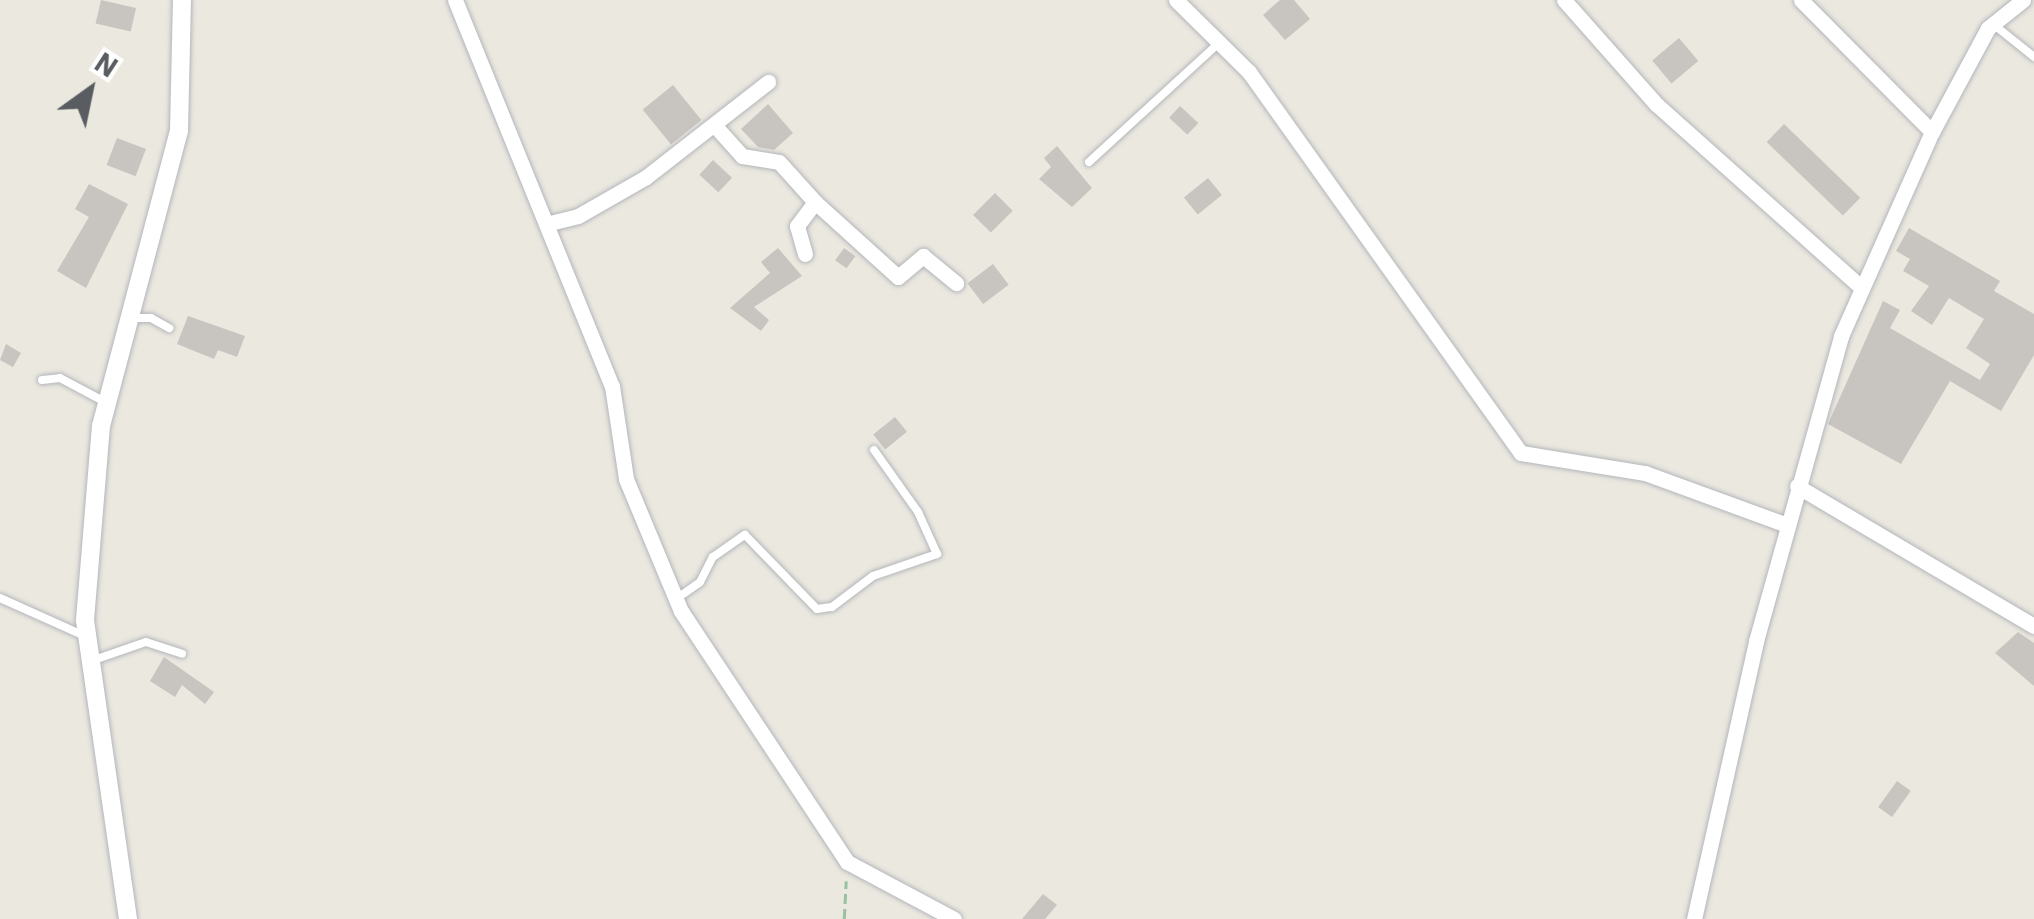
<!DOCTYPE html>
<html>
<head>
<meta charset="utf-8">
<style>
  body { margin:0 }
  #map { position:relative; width:2034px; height:919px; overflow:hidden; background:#ebe8e0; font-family:"IBM Plex Sans",sans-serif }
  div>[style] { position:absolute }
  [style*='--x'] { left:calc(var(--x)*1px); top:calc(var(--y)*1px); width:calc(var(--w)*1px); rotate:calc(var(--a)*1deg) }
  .building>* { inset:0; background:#c8c4bf; transform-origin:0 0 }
  .path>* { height:2.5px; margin-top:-1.25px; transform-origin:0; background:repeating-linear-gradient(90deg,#97c1a1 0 10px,transparent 0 15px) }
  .roads { filter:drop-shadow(0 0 2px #b3b6ba) drop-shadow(0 0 2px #b3b6ba) }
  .service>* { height:8px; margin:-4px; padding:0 4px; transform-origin:4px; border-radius:4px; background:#fff }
  .minor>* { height:15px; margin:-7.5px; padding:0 7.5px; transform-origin:7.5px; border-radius:7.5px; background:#fff }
  .tertiary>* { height:18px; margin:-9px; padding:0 9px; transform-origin:9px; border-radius:9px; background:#fff }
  span { translate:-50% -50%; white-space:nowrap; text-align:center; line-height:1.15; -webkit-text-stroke:8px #fff; paint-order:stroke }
  .north { position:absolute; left:40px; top:40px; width:100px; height:100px; -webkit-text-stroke:8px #fff; paint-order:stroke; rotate:33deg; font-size:28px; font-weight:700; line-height:40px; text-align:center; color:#595c60 }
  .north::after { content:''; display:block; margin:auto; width:35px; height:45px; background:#595c60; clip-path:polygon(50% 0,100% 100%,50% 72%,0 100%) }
</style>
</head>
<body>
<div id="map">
  <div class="building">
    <div style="left:101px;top:0;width:36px;height:24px;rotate:13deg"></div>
    <div style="clip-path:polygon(1280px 0,1294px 0,1310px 19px,1285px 40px,1263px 15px)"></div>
    <div style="left:1679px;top:38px;width:30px;height:35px;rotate:50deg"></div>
    <div style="left:673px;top:85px;width:45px;height:39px;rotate:51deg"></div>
    <div style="clip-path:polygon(768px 104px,793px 133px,774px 150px,758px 147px,741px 129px)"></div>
    <div style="left:1180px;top:106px;width:25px;height:16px;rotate:43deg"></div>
    <div style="left:1784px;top:124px;width:106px;height:25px;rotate:44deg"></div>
    <div style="left:117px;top:138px;width:31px;height:29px;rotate:21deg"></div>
    <div style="clip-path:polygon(1057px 146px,1092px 188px,1072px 207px,1039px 179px,1051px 167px,1044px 158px)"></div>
    <div style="left:713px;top:160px;width:26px;height:20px;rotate:43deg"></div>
    <div style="left:1208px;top:178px;width:22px;height:31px;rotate:51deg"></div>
    <div style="clip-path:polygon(89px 184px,128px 204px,86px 288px,57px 271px,89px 217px,75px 209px)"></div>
    <div style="left:995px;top:193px;width:25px;height:31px;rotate:45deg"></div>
    <div style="clip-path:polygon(1909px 228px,2000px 281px,1994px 291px,2034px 314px,2034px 355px,2001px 411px,1950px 381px,1901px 464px,1828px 424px,1883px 301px,1900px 310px,1890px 328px,1980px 380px,1990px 364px,1966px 348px,1984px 319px,1949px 298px,1932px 325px,1911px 311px,1929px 286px,1903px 271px,1910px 259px,1896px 251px)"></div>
    <div style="clip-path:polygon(778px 248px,802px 276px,754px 307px,769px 320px,761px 331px,730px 308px,770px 273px,761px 262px)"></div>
    <div style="left:844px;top:248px;width:14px;height:15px;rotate:36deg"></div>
    <div style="left:993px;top:264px;width:26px;height:32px;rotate:53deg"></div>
    <div style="clip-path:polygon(188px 316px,245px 336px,237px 357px,218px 350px,214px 359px,177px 344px)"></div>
    <div style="clip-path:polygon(6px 344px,21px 353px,13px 367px,0 360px)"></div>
    <div style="left:895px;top:417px;width:19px;height:28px;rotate:51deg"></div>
    <div style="clip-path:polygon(2018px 632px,2034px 643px,2034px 686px,1995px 653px)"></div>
    <div style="clip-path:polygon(164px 657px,214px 692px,205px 704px,182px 685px,175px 697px,150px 681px)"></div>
    <div style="left:1897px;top:781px;width:17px;height:32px;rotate:36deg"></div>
    <div style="clip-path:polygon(1043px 894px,1057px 905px,1045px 919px,1022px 919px)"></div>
  </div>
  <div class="path">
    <div style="--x:844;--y:919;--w:38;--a:-87"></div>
  </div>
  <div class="roads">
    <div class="service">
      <div style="--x:1993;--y:24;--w:53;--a:38.8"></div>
      <div style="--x:1089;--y:162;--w:176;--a:-42.5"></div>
      <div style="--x:130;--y:318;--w:21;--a:0"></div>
      <div style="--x:151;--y:318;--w:21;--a:29"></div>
      <div style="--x:42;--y:380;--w:18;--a:-6"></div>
      <div style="--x:60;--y:378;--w:53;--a:28"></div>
      <div style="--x:0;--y:598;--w:95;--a:24.1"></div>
      <div style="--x:676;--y:599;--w:29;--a:-35"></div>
      <div style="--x:700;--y:582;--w:28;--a:-63"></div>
      <div style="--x:713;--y:557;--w:39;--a:-35"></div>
      <div style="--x:745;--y:535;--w:103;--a:45.8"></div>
      <div style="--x:817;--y:609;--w:15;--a:-8"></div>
      <div style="--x:832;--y:607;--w:51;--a:-37.1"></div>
      <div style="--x:873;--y:576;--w:68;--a:-19"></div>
      <div style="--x:937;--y:554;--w:46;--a:-114.3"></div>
      <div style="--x:918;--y:512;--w:76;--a:-125.4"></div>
      <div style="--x:91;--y:661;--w:58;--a:-19.1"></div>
      <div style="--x:146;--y:642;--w:38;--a:18"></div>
    </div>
    <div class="minor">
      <div style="--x:455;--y:0;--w:417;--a:67.9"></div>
      <div style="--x:612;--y:386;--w:94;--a:81.4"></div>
      <div style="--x:626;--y:479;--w:143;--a:67.4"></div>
      <div style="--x:681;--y:611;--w:301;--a:56.5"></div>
      <div style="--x:847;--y:862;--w:121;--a:28"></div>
      <div style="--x:1176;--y:0;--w:103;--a:44.6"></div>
      <div style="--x:1249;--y:72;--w:468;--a:54.5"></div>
      <div style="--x:1521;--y:453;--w:126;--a:9.2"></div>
      <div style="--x:1645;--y:473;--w:151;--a:20.1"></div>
      <div style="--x:1564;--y:0;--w:139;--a:48.5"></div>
      <div style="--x:1656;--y:104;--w:276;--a:41.8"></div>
      <div style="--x:1801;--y:0;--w:186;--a:45.2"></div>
      <div style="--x:716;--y:127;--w:39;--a:48"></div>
      <div style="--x:742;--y:156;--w:37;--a:9"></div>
      <div style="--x:779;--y:162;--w:54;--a:48"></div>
      <div style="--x:815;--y:202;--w:30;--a:127"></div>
      <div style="--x:797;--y:226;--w:29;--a:74"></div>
      <div style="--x:815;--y:202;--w:112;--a:42.1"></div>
      <div style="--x:898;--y:277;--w:33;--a:-40"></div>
      <div style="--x:923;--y:256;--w:43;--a:39.3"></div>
      <div style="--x:550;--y:223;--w:29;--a:-14"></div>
      <div style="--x:578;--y:216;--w:78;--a:-29.8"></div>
      <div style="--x:646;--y:177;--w:155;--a:-37.9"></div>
      <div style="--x:1797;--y:486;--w:275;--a:30.6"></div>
      <div style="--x:1694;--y:919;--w:285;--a:-77.4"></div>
      <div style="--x:1756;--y:641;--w:317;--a:-74.4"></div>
      <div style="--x:1841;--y:336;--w:223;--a:-66"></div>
      <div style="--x:1932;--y:132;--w:118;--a:-61.7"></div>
      <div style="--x:1988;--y:28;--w:45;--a:-38.7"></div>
    </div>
    <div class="tertiary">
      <div style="--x:128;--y:919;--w:302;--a:-98.2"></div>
      <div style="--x:85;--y:620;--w:195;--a:-85.3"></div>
      <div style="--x:101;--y:426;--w:305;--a:-75.2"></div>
      <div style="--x:179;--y:131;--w:131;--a:-88.7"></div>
    </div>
  </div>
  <div class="north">N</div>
</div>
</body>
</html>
